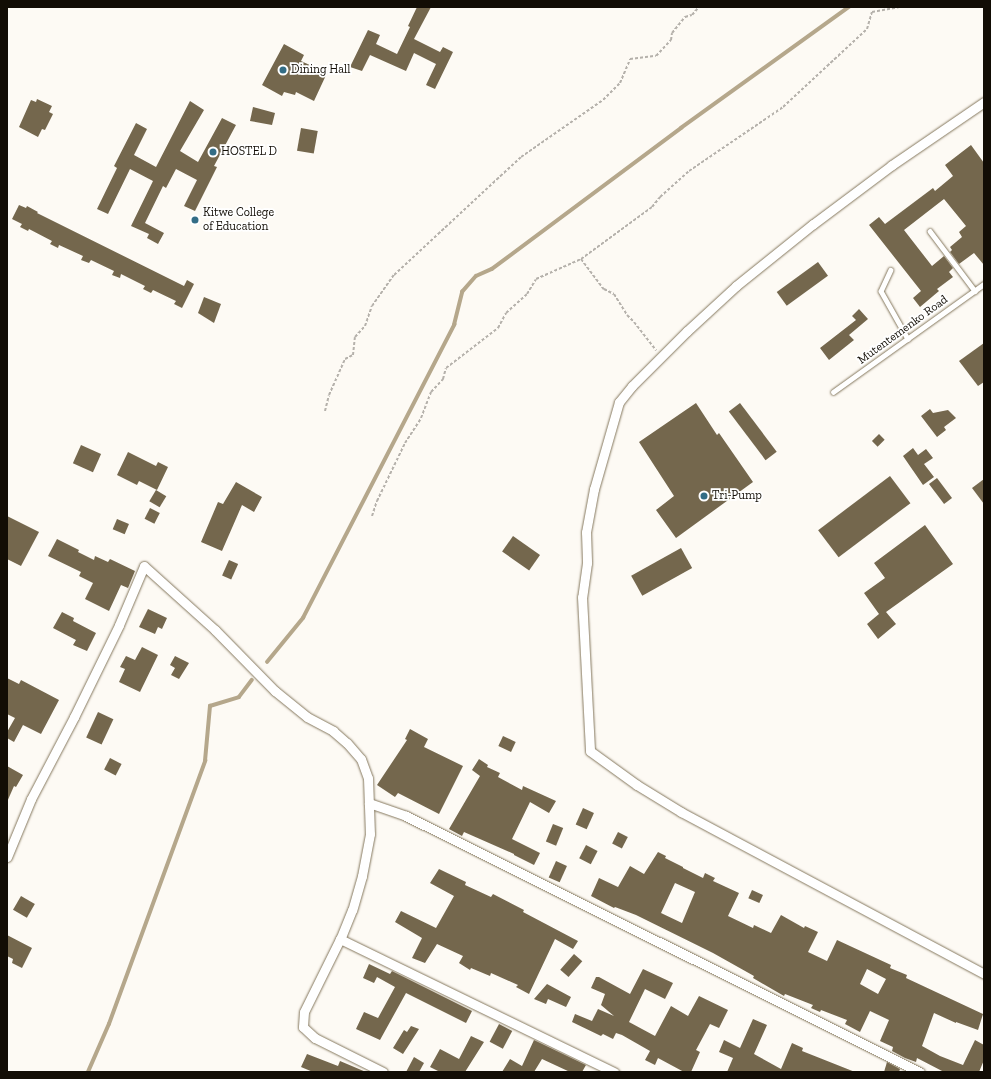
<!DOCTYPE html>
<html>
<head>
<meta charset="utf-8">
<style>
  body { margin:0 }
  #map { position:relative; width:991px; height:1079px; overflow:hidden; background:#fdfaf4; font-family:"Zilla Slab",serif }
  div>[style] { position:absolute }
  [style*='--x'] { left:calc(var(--x)*1px); top:calc(var(--y)*1px); width:calc(var(--w)*1px); rotate:calc(var(--a)*1deg) }
  .stream>* { height:3.5px; margin:-1.75px; padding:0 1.75px; transform-origin:1.75px; border-radius:1.75px; background:#b5a78b }
  .building>* { inset:0; background:#74674d; transform-origin:0 0 }
  .path>* { height:2px; margin-top:-1px; transform-origin:0; background:repeating-linear-gradient(90deg,#b5b1ab 0 3px,transparent 0 5px) }
  .roads { filter:drop-shadow(0 0 1px #85785e) drop-shadow(0 0 1px #85785e) }
  .service>* { height:4.5px; margin:-2.25px; padding:0 2.25px; transform-origin:2.25px; border-radius:2.25px; background:#fff }
  .minor>* { height:9px; margin:-4.5px; padding:0 4.5px; transform-origin:4.5px; border-radius:4.5px; background:#fff }
  .dots>* { width:11px; height:11px; translate:-50% -50%; box-sizing:border-box; border:2px solid #fff; border-radius:50% }
  span { translate:-50% -50%; white-space:nowrap; text-align:center; line-height:1.15; -webkit-text-stroke:3.5px #fff; paint-order:stroke }
  .poi-label { font-size:12px; color:#120d05 }
  .left { translate:0 -50%; text-align:left }
  .street-label { font-size:12px; color:#120d05 }
  .frame { position:absolute; inset:0; border:8px solid #120d05; pointer-events:none }
</style>
</head>
<body>
<div id="map">
  <div class="stream">
    <div style="--x:267;--y:662;--w:57;--a:-50.7"></div>
    <div style="--x:303;--y:618;--w:330;--a:-62.7"></div>
    <div style="--x:454;--y:325;--w:34;--a:-76"></div>
    <div style="--x:462;--y:292;--w:21;--a:-49"></div>
    <div style="--x:476;--y:276;--w:17;--a:-24"></div>
    <div style="--x:492;--y:269;--w:236;--a:-36.7"></div>
    <div style="--x:681;--y:128;--w:207;--a:-35.8"></div>
    <div style="--x:88;--y:1072;--w:52;--a:-66.4"></div>
    <div style="--x:109;--y:1024;--w:280;--a:-69.9"></div>
    <div style="--x:205;--y:761;--w:55;--a:-84.8"></div>
    <div style="--x:210;--y:706;--w:30;--a:-17"></div>
    <div style="--x:239;--y:697;--w:21;--a:-53"></div>
  </div>
  <div class="building">
    <div style="clip-path:polygon(417px 7px,431px 7px,414px 39px,440px 52px,443px 47px,453px 52px,435px 89px,426px 85px,436px 64px,414px 53px,406px 71px,370px 55px,362px 71px,350px 67px,368px 30px,380px 35px,376px 44px,397px 54px,410px 27px,408px 26px)"></div>
    <div style="clip-path:polygon(284px 44px,304px 55px,301px 61px,327px 73px,314px 101px,296px 92px,295px 95px,284px 92px,282px 96px,262px 85px)"></div>
    <div style="clip-path:polygon(37px 99px,52px 106px,49px 112px,53px 114px,45px 130px,42px 129px,38px 137px,19px 127px,31px 100px,36px 102px)"></div>
    <div style="clip-path:polygon(190px 101px,204px 110px,180px 151px,198px 162px,222px 118px,236px 125px,214px 166px,217px 167px,195px 211px,184px 206px,197px 180px,176px 169px,166px 188px,163px 186px,145px 223px,164px 233px,158px 244px,147px 238px,149px 234px,131px 226px,153px 181px,130px 169px,108px 214px,97px 209px,117px 168px,114px 166px,136px 123px,147px 129px,134px 155px,156px 167px)"></div>
    <div style="clip-path:polygon(253px 107px,275px 113px,272px 125px,250px 121px)"></div>
    <div style="left:301px;top:128px;width:17px;height:23px;rotate:10deg"></div>
    <div style="clip-path:polygon(971px 145px,984px 163px,984px 265px,974px 253px,959px 264px,950px 252px,952px 250px,950px 247px,962px 237px,959px 232px,966px 226px,944px 199px,904px 230px,932px 266px,944px 256px,953px 268px,949px 272px,953px 277px,937px 289px,939px 291px,920px 307px,913px 298px,921px 291px,869px 225px,879px 217px,885px 224px,933px 188px,935px 191px,953px 176px,945px 165px)"></div>
    <div style="clip-path:polygon(19px 205px,26px 208px,27px 206px,38px 212px,37px 213px,184px 286px,187px 280px,194px 284px,182px 308px,174px 304px,176px 301px,153px 290px,151px 293px,143px 289px,145px 286px,121px 274px,120px 278px,112px 275px,114px 271px,91px 260px,89px 263px,81px 260px,83px 256px,59px 245px,58px 248px,50px 244px,52px 241px,29px 229px,28px 231px,20px 227px,22px 224px,12px 219px)"></div>
    <div style="left:818px;top:262px;width:17px;height:51px;rotate:54deg"></div>
    <div style="clip-path:polygon(204px 297px,221px 304px,214px 323px,198px 313px)"></div>
    <div style="clip-path:polygon(859px 309px,868px 319px,849px 335px,854px 340px,829px 360px,820px 348px,856px 320px,852px 316px)"></div>
    <div style="clip-path:polygon(984px 343px,984px 382px,978px 386px,959px 361px)"></div>
    <div style="clip-path:polygon(696px 403px,717px 435px,719px 433px,753px 482px,676px 538px,656px 510px,674px 496px,639px 442px)"></div>
    <div style="left:740px;top:403px;width:61px;height:14px;rotate:53deg"></div>
    <div style="clip-path:polygon(930px 409px,933px 413px,948px 410px,956px 418px,944px 427px,946px 430px,937px 437px,921px 416px)"></div>
    <div style="left:879px;top:434px;width:8px;height:10px;rotate:45deg"></div>
    <div style="left:81px;top:445px;width:22px;height:20px;rotate:24deg"></div>
    <div style="clip-path:polygon(913px 448px,918px 455px,926px 449px,933px 458px,924px 464px,934px 477px,923px 485px,903px 456px)"></div>
    <div style="clip-path:polygon(128px 452px,156px 466px,158px 462px,168px 467px,157px 490px,139px 481px,137px 485px,117px 475px)"></div>
    <div style="left:890px;top:476px;width:34px;height:90px;rotate:53deg"></div>
    <div style="left:937px;top:478px;width:25px;height:10px;rotate:53deg"></div>
    <div style="clip-path:polygon(984px 479px,984px 504px,972px 488px)"></div>
    <div style="clip-path:polygon(236px 482px,262px 497px,254px 512px,242px 505px,222px 551px,201px 542px,218px 502px,223px 504px)"></div>
    <div style="left:156px;top:490px;width:12px;height:13px;rotate:31deg"></div>
    <div style="left:150px;top:508px;width:11px;height:12px;rotate:27deg"></div>
    <div style="clip-path:polygon(7px 516px,39px 532px,21px 566px,7px 559px)"></div>
    <div style="left:117px;top:519px;width:13px;height:11px;rotate:23deg"></div>
    <div style="clip-path:polygon(925px 525px,953px 564px,886px 612px,896px 624px,878px 639px,867px 624px,879px 614px,864px 593px,885px 578px,874px 563px)"></div>
    <div style="left:513px;top:536px;width:33px;height:19px;rotate:35deg"></div>
    <div style="clip-path:polygon(57px 539px,79px 550px,78px 552px,94px 560px,95px 556px,108px 562px,110px 559px,135px 571px,128px 588px,121px 585px,109px 611px,85px 599px,93px 583px,79px 576px,81px 572px,48px 556px)"></div>
    <div style="left:681px;top:548px;width:23px;height:57px;rotate:61deg"></div>
    <div style="left:229px;top:560px;width:10px;height:17px;rotate:24deg"></div>
    <div style="clip-path:polygon(148px 609px,167px 618px,162px 629px,158px 627px,155px 634px,139px 627px)"></div>
    <div style="clip-path:polygon(62px 612px,74px 618px,73px 621px,96px 633px,87px 651px,73px 645px,76px 640px,53px 628px)"></div>
    <div style="clip-path:polygon(142px 647px,158px 655px,140px 692px,119px 682px,125px 669px,120px 667px,126px 656px,135px 660px)"></div>
    <div style="clip-path:polygon(175px 656px,189px 663px,179px 679px,171px 675px,175px 668px,170px 665px)"></div>
    <div style="clip-path:polygon(7px 678px,19px 684px,21px 680px,59px 700px,41px 734px,23px 725px,14px 742px,7px 738px,7px 732px,15px 718px,7px 714px)"></div>
    <div style="left:98px;top:712px;width:17px;height:28px;rotate:25deg"></div>
    <div style="clip-path:polygon(410px 729px,428px 739px,424px 747px,463px 766px,439px 814px,398px 793px,395px 797px,377px 785px,407px 740px,405px 739px)"></div>
    <div style="left:503px;top:736px;width:14px;height:11px;rotate:25deg"></div>
    <div style="left:110px;top:758px;width:13px;height:13px;rotate:27deg"></div>
    <div style="clip-path:polygon(479px 759px,488px 765px,487px 767px,500px 773px,498px 777px,522px 790px,523px 786px,556px 801px,549px 813px,530px 802px,512px 839px,540px 853px,534px 865px,514px 855px,514px 854px,464px 832px,462px 836px,449px 829px,480px 776px,472px 770px)"></div>
    <div style="clip-path:polygon(7px 766px,23px 775px,16px 787px,14px 786px,7px 802px)"></div>
    <div style="left:583px;top:808px;width:12px;height:18px;rotate:24deg"></div>
    <div style="left:553px;top:824px;width:11px;height:19px;rotate:22deg"></div>
    <div style="left:618px;top:832px;width:11px;height:13px;rotate:27deg"></div>
    <div style="left:586px;top:845px;width:13px;height:15px;rotate:27deg"></div>
    <div style="clip-path:polygon(evenodd,658px 852px,666px 856px,665px 858px,683px 867px,683px 868px,703px 878px,705px 873px,715px 878px,713px 881px,739px 893px,728px 916px,753px 928px,754px 925px,771px 933px,781px 915px,804px 928px,805px 926px,818px 932px,808px 952px,827px 961px,837px 940px,891px 965px,890px 968px,907px 975px,906px 978px,983px 1014px,978px 1030px,956px 1022px,956px 1023px,934px 1013px,922px 1046px,940px 1056px,963px 1065px,975px 1040px,984px 1045px,984px 1060px,979px 1072px,944px 1072px,917px 1058px,916px 1062px,905px 1058px,892px 1051px,893px 1047px,880px 1041px,889px 1020px,870px 1011px,860px 1032px,845px 1024px,847px 1020px,821px 1010px,820px 1012px,811px 1008px,813px 1005px,785px 994px,784px 996px,753px 978px,754px 976px,713px 953px,636px 915px,615px 907px,614px 908px,591px 896px,599px 878px,618px 887px,630px 866px,644px 874px,658px 852px,675px 883px,695px 892px,682px 923px,661px 913px,675px 883px,658px 852px,867px 969px,886px 979px,878px 994px,860px 984px,867px 969px)"></div>
    <div style="left:556px;top:861px;width:12px;height:18px;rotate:24deg"></div>
    <div style="clip-path:polygon(439px 869px,466px 882px,465px 885px,491px 897px,493px 894px,524px 910px,523px 912px,578px 941px,573px 949px,555px 939px,529px 994px,516px 987px,518px 985px,491px 973px,490px 976px,471px 968px,470px 970px,459px 963px,463px 956px,437px 944px,425px 963px,412px 958px,422px 938px,395px 922px,401px 911px,436px 928px,454px 896px,430px 883px)"></div>
    <div style="left:752px;top:890px;width:12px;height:9px;rotate:24deg"></div>
    <div style="left:21px;top:896px;width:16px;height:16px;rotate:30deg"></div>
    <div style="clip-path:polygon(7px 935px,32px 948px,22px 968px,12px 963px,13px 959px,7px 956px)"></div>
    <div style="left:574px;top:954px;width:11px;height:21px;rotate:41deg"></div>
    <div style="clip-path:polygon(369px 964px,390px 974px,392px 971px,472px 1011px,466px 1023px,406px 993px,380px 1040px,356px 1029px,364px 1012px,378px 1018px,395px 987px,377px 977px,374px 983px,363px 978px)"></div>
    <div style="clip-path:polygon(643px 969px,673px 983px,665px 999px,645px 989px,629px 1022px,655px 1036px,671px 1006px,688px 1016px,699px 996px,728px 1010px,719px 1028px,710px 1024px,696px 1050px,700px 1052px,691px 1072px,684px 1072px,658px 1058px,655px 1065px,645px 1060px,650px 1051px,622px 1035px,616px 1033px,613px 1039px,603px 1034px,601px 1036px,572px 1022px,575px 1014px,592px 1021px,598px 1009px,614px 1016px,601px 1005px,605px 994px,591px 988px,596px 977px,599px 977px,630px 994px)"></div>
    <div style="clip-path:polygon(547px 984px,571px 997px,566px 1007px,548px 999px,546px 1004px,534px 999px)"></div>
    <div style="clip-path:polygon(753px 1019px,767px 1025px,754px 1054px,781px 1069px,792px 1043px,803px 1048px,802px 1051px,855px 1072px,727px 1072px,733px 1058px,719px 1052px,724px 1040px,740px 1048px)"></div>
    <div style="left:499px;top:1024px;width:15px;height:20px;rotate:28deg"></div>
    <div style="clip-path:polygon(411px 1026px,419px 1029px,403px 1054px,393px 1048px,404px 1030px,407px 1032px)"></div>
    <div style="clip-path:polygon(471px 1036px,484px 1042px,465px 1072px,440px 1072px,430px 1067px,440px 1049px,459px 1059px)"></div>
    <div style="clip-path:polygon(534px 1040px,586px 1065px,582px 1072px,570px 1072px,542px 1059px,534px 1072px,502px 1072px,510px 1059px,522px 1066px)"></div>
    <div style="clip-path:polygon(307px 1054px,338px 1066px,340px 1061px,366px 1072px,313px 1072px,301px 1067px)"></div>
    <div style="clip-path:polygon(414px 1057px,424px 1063px,419px 1072px,406px 1072px)"></div>
    <div style="clip-path:polygon(887px 1062px,900px 1069px,899px 1072px,884px 1072px)"></div>
  </div>
  <div class="path">
    <div style="--x:581;--y:259;--w:38;--a:53"></div>
    <div style="--x:604;--y:289;--w:11;--a:27"></div>
    <div style="--x:614;--y:294;--w:25;--a:58"></div>
    <div style="--x:627;--y:315;--w:10;--a:45"></div>
    <div style="--x:634;--y:322;--w:36;--a:52"></div>
    <div style="--x:325;--y:411;--w:16;--a:-76"></div>
    <div style="--x:329;--y:395;--w:39;--a:-66"></div>
    <div style="--x:345;--y:359;--w:9;--a:-27"></div>
    <div style="--x:353;--y:355;--w:18;--a:-84"></div>
    <div style="--x:355;--y:337;--w:15;--a:-48"></div>
    <div style="--x:365;--y:326;--w:21;--a:-71"></div>
    <div style="--x:372;--y:306;--w:38;--a:-55"></div>
    <div style="--x:394;--y:275;--w:173;--a:-42.9"></div>
    <div style="--x:521;--y:157;--w:100;--a:-34.8"></div>
    <div style="--x:603;--y:100;--w:24;--a:-45"></div>
    <div style="--x:620;--y:83;--w:26;--a:-67"></div>
    <div style="--x:630;--y:59;--w:26;--a:-7"></div>
    <div style="--x:656;--y:56;--w:22;--a:-47"></div>
    <div style="--x:671;--y:40;--w:7;--a:-82"></div>
    <div style="--x:672;--y:33;--w:21;--a:-51"></div>
    <div style="--x:685;--y:17;--w:7;--a:-16"></div>
    <div style="--x:692;--y:15;--w:11;--a:-49"></div>
    <div style="--x:372;--y:516;--w:16;--a:-72"></div>
    <div style="--x:377;--y:501;--w:64;--a:-64.2"></div>
    <div style="--x:405;--y:443;--w:30;--a:-57"></div>
    <div style="--x:421;--y:418;--w:28;--a:-69"></div>
    <div style="--x:431;--y:392;--w:18;--a:-47"></div>
    <div style="--x:443;--y:379;--w:11;--a:-75"></div>
    <div style="--x:446;--y:368;--w:66;--a:-37.6"></div>
    <div style="--x:498;--y:328;--w:17;--a:-62"></div>
    <div style="--x:506;--y:313;--w:28;--a:-42"></div>
    <div style="--x:527;--y:294;--w:17;--a:-59"></div>
    <div style="--x:536;--y:279;--w:49;--a:-24"></div>
    <div style="--x:581;--y:259;--w:88;--a:-36.2"></div>
    <div style="--x:652;--y:207;--w:13;--a:-51"></div>
    <div style="--x:660;--y:197;--w:39;--a:-42"></div>
    <div style="--x:689;--y:171;--w:114;--a:-34.2"></div>
    <div style="--x:783;--y:107;--w:115;--a:-42.9"></div>
    <div style="--x:867;--y:29;--w:18;--a:-74"></div>
    <div style="--x:872;--y:12;--w:27;--a:-10"></div>
  </div>
  <div class="roads">
    <div class="service">
      <div style="--x:930;--y:231;--w:75;--a:53.1"></div>
      <div style="--x:891;--y:270;--w:23;--a:115"></div>
      <div style="--x:881;--y:291;--w:55;--a:60.6"></div>
      <div style="--x:833;--y:392;--w:186;--a:-35.6"></div>
    </div>
    <div class="minor">
      <div style="--x:984;--y:102;--w:112;--a:145.6"></div>
      <div style="--x:892;--y:165;--w:99;--a:143.2"></div>
      <div style="--x:813;--y:224;--w:99;--a:141.2"></div>
      <div style="--x:736;--y:286;--w:67;--a:137.4"></div>
      <div style="--x:687;--y:331;--w:78;--a:135"></div>
      <div style="--x:632;--y:386;--w:21;--a:129"></div>
      <div style="--x:619;--y:402;--w:91;--a:106"></div>
      <div style="--x:594;--y:489;--w:44;--a:100.5"></div>
      <div style="--x:586;--y:532;--w:31;--a:88"></div>
      <div style="--x:587;--y:563;--w:34;--a:98"></div>
      <div style="--x:582;--y:597;--w:154;--a:87"></div>
      <div style="--x:590;--y:751;--w:58;--a:35.9"></div>
      <div style="--x:637;--y:785;--w:52;--a:31.5"></div>
      <div style="--x:681;--y:812;--w:344;--a:28.1"></div>
      <div style="--x:369;--y:803;--w:39;--a:19"></div>
      <div style="--x:406;--y:816;--w:574;--a:26.48"></div>
      <div style="--x:7;--y:857;--w:63;--a:-67.5"></div>
      <div style="--x:31;--y:799;--w:93;--a:-62.3"></div>
      <div style="--x:74;--y:717;--w:102;--a:-63.9"></div>
      <div style="--x:119;--y:625;--w:64;--a:-67"></div>
      <div style="--x:144;--y:566;--w:96;--a:42"></div>
      <div style="--x:215;--y:630;--w:86;--a:45.5"></div>
      <div style="--x:275;--y:691;--w:41;--a:39.1"></div>
      <div style="--x:307;--y:717;--w:30;--a:28"></div>
      <div style="--x:333;--y:731;--w:18;--a:41"></div>
      <div style="--x:347;--y:743;--w:21;--a:49"></div>
      <div style="--x:361;--y:759;--w:20;--a:70"></div>
      <div style="--x:368;--y:778;--w:56;--a:88"></div>
      <div style="--x:370;--y:834;--w:43;--a:100.8"></div>
      <div style="--x:362;--y:876;--w:35;--a:106"></div>
      <div style="--x:352;--y:910;--w:31;--a:112"></div>
      <div style="--x:340;--y:939;--w:81;--a:116.3"></div>
      <div style="--x:304;--y:1012;--w:15;--a:94"></div>
      <div style="--x:303;--y:1027;--w:16;--a:43"></div>
      <div style="--x:315;--y:1038;--w:76;--a:26.6"></div>
      <div style="--x:340;--y:939;--w:305;--a:25.9"></div>
    </div>
  </div>
  <div class="dots">
    <div style="left:283px;top:70px;background:#336d86"></div>
    <div style="left:213px;top:152px;background:#336d86"></div>
    <div style="left:195px;top:220px;background:#336d86"></div>
    <div style="left:704px;top:496px;background:#336d86"></div>
  </div>
  <div class="poi-label">
    <span class="left" style="left:291px;top:70px">Dining Hall</span>
    <span class="left" style="left:221px;top:152px">HOSTEL D</span>
    <span class="left" style="left:203px;top:220px">Kitwe College<br>of Education</span>
    <span class="left" style="left:712px;top:496px">Tri-Pump</span>
  </div>
  <div class="street-label">
    <span style="left:903px;top:330px;rotate:-36deg">Mutentemenko Road</span>
  </div>
  <div class="frame"></div>
</div>
</body>
</html>
